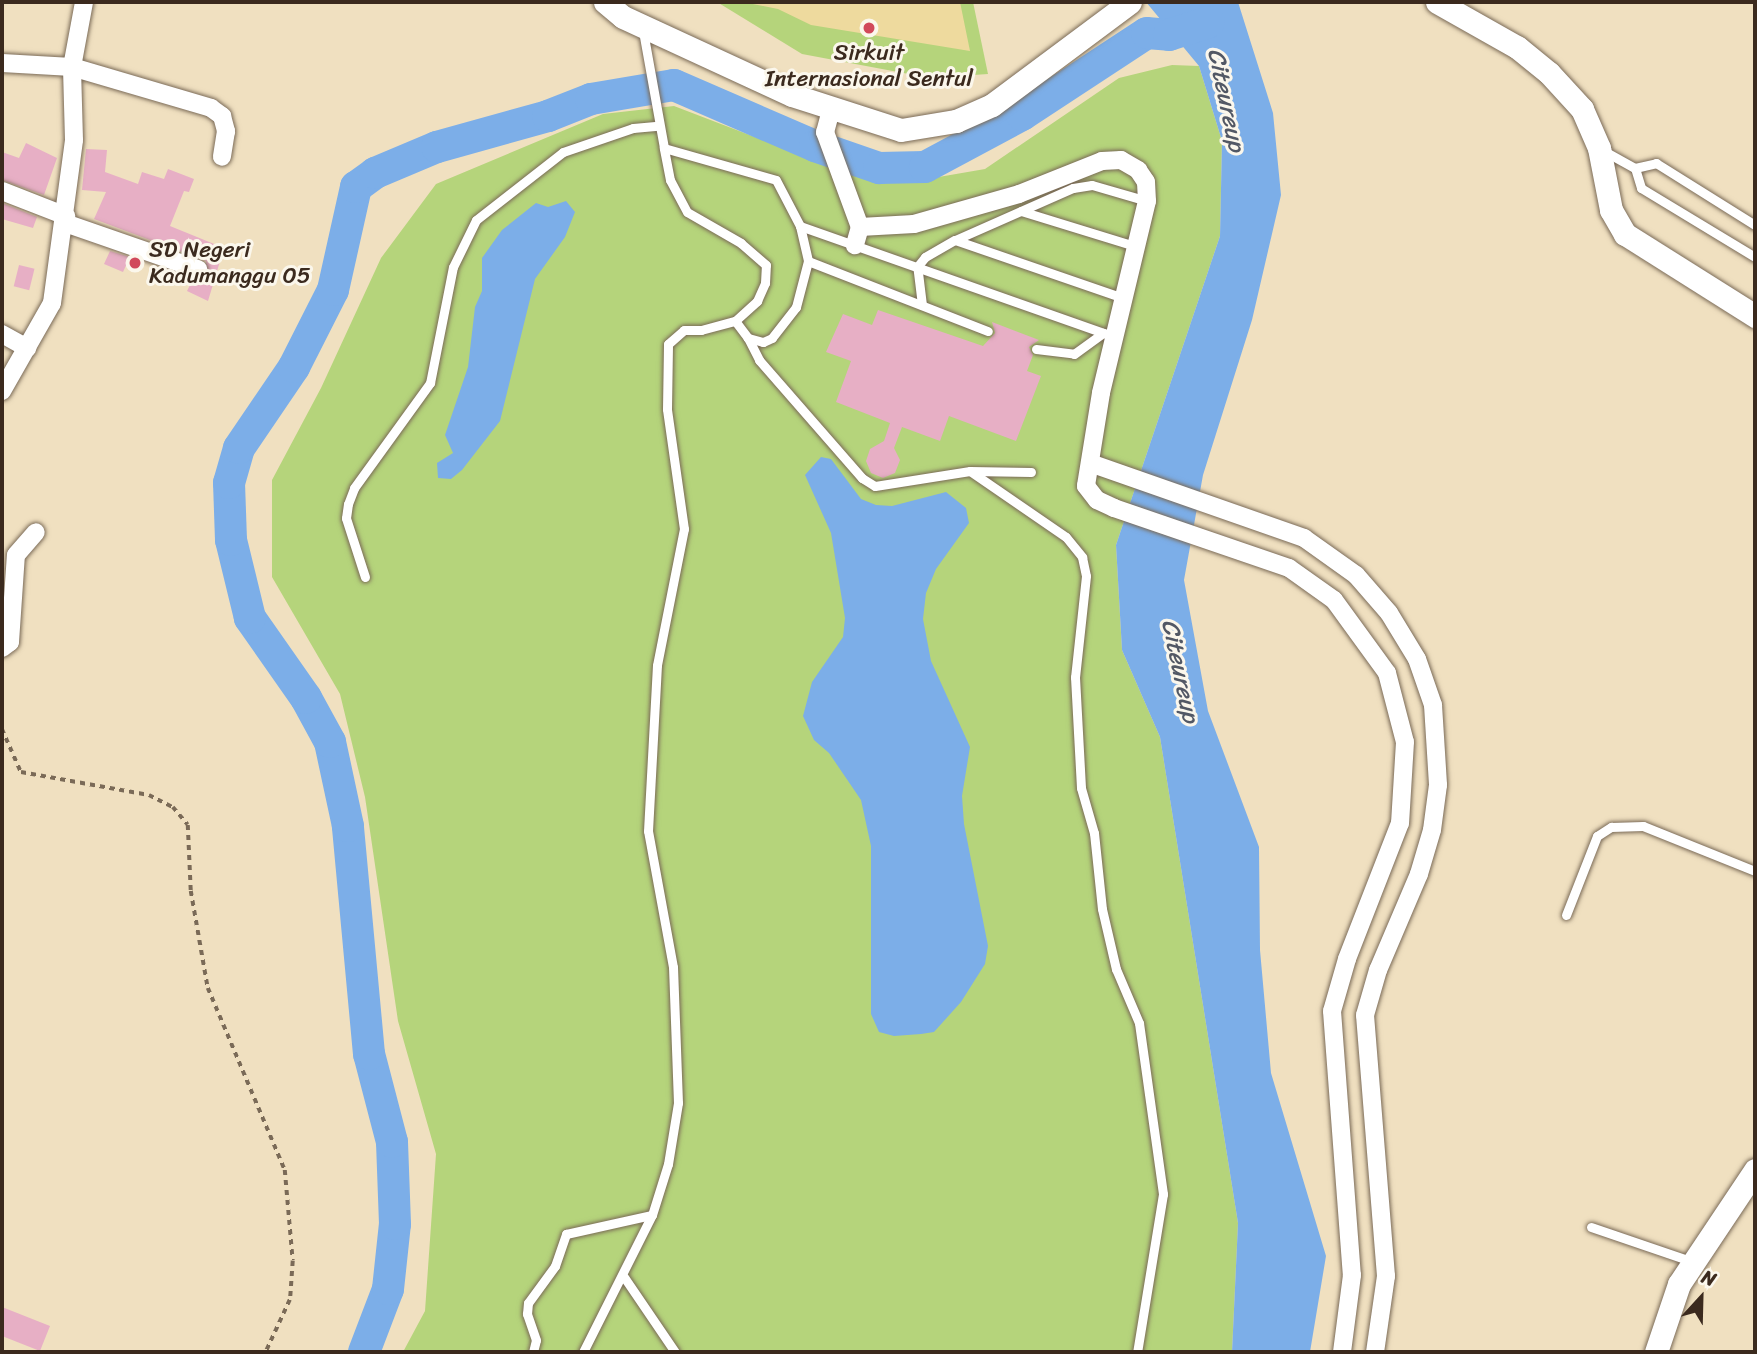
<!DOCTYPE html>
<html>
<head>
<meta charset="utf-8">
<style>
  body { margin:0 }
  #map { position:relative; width:1757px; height:1354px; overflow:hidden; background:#f0e0c0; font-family:Sriracha,sans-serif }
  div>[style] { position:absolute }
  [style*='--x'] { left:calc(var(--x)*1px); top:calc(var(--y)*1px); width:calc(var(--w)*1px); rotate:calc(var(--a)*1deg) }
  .green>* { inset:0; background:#b5d47b }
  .sand>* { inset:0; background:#eeda9e }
  .water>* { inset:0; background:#7caee8 }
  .river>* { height:32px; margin:-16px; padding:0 16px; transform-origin:16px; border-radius:16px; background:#7caee8 }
  .building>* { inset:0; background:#e7afc5; transform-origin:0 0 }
  .path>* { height:3.5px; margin-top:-1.75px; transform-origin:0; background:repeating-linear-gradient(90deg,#7a6a57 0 5px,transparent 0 10px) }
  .roads { filter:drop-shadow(0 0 2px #7a6a57) drop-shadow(0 0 2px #7a6a57) }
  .service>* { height:9px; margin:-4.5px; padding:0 4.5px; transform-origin:4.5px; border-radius:4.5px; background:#fff }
  .minor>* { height:18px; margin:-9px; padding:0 9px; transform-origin:9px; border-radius:9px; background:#fff }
  .tertiary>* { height:23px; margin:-11.5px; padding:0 11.5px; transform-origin:11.5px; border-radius:11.5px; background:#fff }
  .dots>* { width:19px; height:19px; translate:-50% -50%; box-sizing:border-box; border:4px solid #fbf7ec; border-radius:50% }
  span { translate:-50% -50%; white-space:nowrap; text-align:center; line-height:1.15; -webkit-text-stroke:6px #fbf7ec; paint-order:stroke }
  .poi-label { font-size:23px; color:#3b2a1e }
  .left { translate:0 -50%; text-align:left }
  .water-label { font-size:24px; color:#525865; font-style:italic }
  .frame { position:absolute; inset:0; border:4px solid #3b2a1e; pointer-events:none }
  .north { position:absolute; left:1666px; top:1263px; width:70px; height:70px; -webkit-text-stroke:5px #fbf7ec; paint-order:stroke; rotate:22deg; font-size:19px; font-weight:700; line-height:28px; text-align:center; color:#3b2a1e }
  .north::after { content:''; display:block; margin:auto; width:24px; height:32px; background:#3b2a1e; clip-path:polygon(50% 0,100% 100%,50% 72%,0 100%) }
</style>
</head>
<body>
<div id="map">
  <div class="green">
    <div style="clip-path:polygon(717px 2px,973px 2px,988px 74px,930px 78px,802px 54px)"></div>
    <div style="clip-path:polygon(1172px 65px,1199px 66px,1222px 141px,1220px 236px,1116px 545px,1122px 650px,1160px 737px,1238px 1223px,1232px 1352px,403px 1352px,425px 1311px,436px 1154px,398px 1021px,365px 797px,340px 694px,272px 577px,272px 480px,321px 388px,381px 258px,436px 184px,603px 114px,674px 106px,851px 174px,904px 183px,985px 169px,1119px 78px)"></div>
  </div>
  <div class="sand">
    <div style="clip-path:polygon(743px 2px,960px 2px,970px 51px,811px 25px,778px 9px)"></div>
  </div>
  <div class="water">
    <div style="clip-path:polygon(1146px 2px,1238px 2px,1273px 113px,1281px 195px,1252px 320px,1203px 475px,1184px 580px,1208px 711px,1259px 847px,1260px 950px,1271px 1073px,1326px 1256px,1310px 1352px,1232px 1352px,1238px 1223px,1160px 737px,1122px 650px,1116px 545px,1220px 236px,1222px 141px,1199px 66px)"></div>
    <div style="clip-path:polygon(566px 201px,575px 212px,565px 237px,535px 279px,500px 421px,462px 470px,451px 479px,438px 478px,437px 463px,453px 453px,445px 435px,468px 367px,475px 307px,482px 291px,482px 258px,502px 230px,536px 203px,548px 207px)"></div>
    <div style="clip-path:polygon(821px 457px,831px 459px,861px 499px,876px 505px,892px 506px,946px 492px,966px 508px,969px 523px,936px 569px,926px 593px,923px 619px,931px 661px,970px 747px,962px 796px,964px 824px,988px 946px,985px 964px,961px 1002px,934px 1032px,921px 1034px,894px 1036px,879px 1032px,871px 1014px,871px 846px,861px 800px,829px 753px,814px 740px,803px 716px,812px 682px,843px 637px,845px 618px,831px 533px,805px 475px)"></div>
  </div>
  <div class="river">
    <div style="--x:364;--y:1352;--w:67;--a:-69.1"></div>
    <div style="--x:388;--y:1289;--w:65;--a:-83.9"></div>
    <div style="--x:395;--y:1224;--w:82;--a:-92.1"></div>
    <div style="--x:392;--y:1142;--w:91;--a:-104.6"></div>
    <div style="--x:369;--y:1054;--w:229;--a:-95.3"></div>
    <div style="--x:348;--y:826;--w:86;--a:-102.1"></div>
    <div style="--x:330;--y:742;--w:50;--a:-118.6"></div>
    <div style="--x:306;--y:698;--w:98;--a:-125"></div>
    <div style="--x:250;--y:618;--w:80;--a:-103.7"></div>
    <div style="--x:231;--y:540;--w:57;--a:-92"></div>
    <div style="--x:229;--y:483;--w:36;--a:-74"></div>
    <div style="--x:239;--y:448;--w:98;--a:-55.8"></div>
    <div style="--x:294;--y:367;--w:86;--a:-63.1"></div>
    <div style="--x:333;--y:290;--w:106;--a:-77.4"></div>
    <div style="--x:356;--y:187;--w:24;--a:-36"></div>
    <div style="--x:375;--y:173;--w:67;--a:-22.8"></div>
    <div style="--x:437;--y:147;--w:115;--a:-15.6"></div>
    <div style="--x:548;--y:116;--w:46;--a:-21.6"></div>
    <div style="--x:591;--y:99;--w:84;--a:-9.6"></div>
    <div style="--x:674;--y:85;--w:154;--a:23.4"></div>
    <div style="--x:815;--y:146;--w:68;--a:19"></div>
    <div style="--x:879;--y:168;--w:46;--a:-1.2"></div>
    <div style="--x:925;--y:167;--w:110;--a:-28.2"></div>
    <div style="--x:1022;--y:115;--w:149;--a:-33.3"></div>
    <div style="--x:1147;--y:33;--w:22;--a:5"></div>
    <div style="--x:1169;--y:35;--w:42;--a:-18"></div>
  </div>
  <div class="building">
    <div style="clip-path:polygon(26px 143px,57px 158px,44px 195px,2px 180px,2px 152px,19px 158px)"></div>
    <div style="clip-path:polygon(86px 149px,107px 150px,105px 172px,138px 184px,142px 172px,164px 179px,168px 169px,194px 179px,189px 192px,184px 191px,170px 226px,224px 248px,208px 301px,187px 291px,190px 285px,185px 283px,187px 277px,206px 277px,206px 261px,94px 219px,106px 192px,82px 190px)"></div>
    <div style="clip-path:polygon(2px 203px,37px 217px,33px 228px,2px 219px)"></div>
    <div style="clip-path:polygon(110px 251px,130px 257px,123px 272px,104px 264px)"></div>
    <div style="left:19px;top:265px;width:16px;height:22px;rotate:14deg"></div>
    <div style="clip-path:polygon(878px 310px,983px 346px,995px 333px,992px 322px,1039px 340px,1029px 347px,1033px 355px,1027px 371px,1041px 376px,1016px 441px,949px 416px,940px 441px,902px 427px,894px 448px,900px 460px,895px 473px,883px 478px,871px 473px,866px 461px,870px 449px,884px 441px,890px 423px,836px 402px,851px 361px,826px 352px,843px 314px,872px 325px)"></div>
    <div style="clip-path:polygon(2px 1307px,50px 1326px,40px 1351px,2px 1336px)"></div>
  </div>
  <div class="path">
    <div style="--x:2;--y:729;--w:47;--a:66.2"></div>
    <div style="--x:21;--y:772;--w:130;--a:10.2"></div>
    <div style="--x:149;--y:795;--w:27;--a:27"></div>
    <div style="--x:173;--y:807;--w:23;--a:50"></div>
    <div style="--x:188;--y:825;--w:66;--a:87.4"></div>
    <div style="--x:191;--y:891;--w:98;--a:80.1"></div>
    <div style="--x:208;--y:988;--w:198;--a:67.1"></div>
    <div style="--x:285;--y:1170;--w:91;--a:85"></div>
    <div style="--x:293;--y:1261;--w:39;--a:94"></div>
    <div style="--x:290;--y:1300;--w:57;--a:114.8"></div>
  </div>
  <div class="roads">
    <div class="service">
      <div style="--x:643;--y:31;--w:119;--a:79.8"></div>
      <div style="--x:664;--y:148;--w:116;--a:15.9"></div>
      <div style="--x:776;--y:180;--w:52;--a:62.4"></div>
      <div style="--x:800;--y:226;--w:36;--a:77"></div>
      <div style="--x:808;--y:261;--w:48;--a:104.6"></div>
      <div style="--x:796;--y:307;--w:39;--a:128"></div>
      <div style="--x:772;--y:338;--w:10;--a:156"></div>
      <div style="--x:763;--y:342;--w:16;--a:-165"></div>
      <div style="--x:748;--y:338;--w:21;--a:-127"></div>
      <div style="--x:1604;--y:151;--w:35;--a:29"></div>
      <div style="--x:1635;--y:168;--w:21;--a:73"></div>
      <div style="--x:1641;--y:188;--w:133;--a:31.2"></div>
      <div style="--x:1635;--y:168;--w:22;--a:-13"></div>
      <div style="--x:1656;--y:163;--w:117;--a:32.1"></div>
      <div style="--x:1021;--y:211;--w:119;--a:17.1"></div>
      <div style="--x:800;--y:226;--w:334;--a:19.4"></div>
      <div style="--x:955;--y:240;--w:178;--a:19"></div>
      <div style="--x:808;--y:261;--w:193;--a:21.3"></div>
      <div style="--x:922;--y:305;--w:38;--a:-97"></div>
      <div style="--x:917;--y:267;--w:13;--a:-51"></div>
      <div style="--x:925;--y:257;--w:34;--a:-30"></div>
      <div style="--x:955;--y:240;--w:129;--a:-23.8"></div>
      <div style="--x:1073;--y:188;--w:19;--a:-9"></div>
      <div style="--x:1092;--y:185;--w:57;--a:16.2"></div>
      <div style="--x:748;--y:338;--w:25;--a:63"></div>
      <div style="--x:759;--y:360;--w:157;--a:48.9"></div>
      <div style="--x:862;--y:478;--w:15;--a:32"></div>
      <div style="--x:875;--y:486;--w:96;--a:-9"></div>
      <div style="--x:970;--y:471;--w:61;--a:0.9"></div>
      <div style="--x:1036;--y:349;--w:38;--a:7"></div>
      <div style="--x:1074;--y:354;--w:36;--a:-36"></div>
      <div style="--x:970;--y:471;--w:116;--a:34.5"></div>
      <div style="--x:1066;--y:537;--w:26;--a:51"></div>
      <div style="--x:1082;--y:557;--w:19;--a:78"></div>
      <div style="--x:1086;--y:576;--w:102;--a:96.2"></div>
      <div style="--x:1075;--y:677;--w:111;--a:86.9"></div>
      <div style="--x:1081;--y:788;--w:47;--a:73.9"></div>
      <div style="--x:1094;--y:833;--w:76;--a:84"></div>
      <div style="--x:1102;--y:909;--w:62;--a:76.9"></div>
      <div style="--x:1116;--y:969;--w:59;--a:66.9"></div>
      <div style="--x:1139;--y:1023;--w:173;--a:82"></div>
      <div style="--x:1163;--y:1194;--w:160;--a:99.3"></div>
      <div style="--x:365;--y:577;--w:62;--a:-107.9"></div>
      <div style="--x:346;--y:518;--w:14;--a:-82"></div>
      <div style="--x:348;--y:504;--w:17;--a:-69"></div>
      <div style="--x:354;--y:488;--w:130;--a:-54.1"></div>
      <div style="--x:430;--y:383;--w:118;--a:-78.8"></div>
      <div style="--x:453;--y:267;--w:52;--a:-63.9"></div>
      <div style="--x:476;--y:220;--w:110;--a:-38"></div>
      <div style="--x:563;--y:152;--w:74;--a:-18.9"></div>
      <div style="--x:633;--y:128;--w:25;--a:-5"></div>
      <div style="--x:1566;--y:915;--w:85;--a:-68.6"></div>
      <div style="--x:1597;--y:836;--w:17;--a:-33"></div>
      <div style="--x:1611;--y:827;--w:32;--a:-2"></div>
      <div style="--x:1643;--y:826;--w:121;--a:21.9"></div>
      <div style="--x:1591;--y:1227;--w:106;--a:18.8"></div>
      <div style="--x:624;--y:1277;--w:91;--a:55.8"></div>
      <div style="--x:533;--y:1352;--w:12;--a:-76"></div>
      <div style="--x:536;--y:1340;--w:28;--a:-109"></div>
      <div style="--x:527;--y:1314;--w:11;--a:-85"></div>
      <div style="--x:528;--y:1303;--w:46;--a:-53.9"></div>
      <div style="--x:555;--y:1266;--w:34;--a:-71"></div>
      <div style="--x:566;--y:1234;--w:88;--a:-12.5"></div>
      <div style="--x:583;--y:1352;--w:153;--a:-63.3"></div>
      <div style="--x:652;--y:1215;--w:53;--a:-72.6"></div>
      <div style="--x:668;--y:1164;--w:62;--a:-80.7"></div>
      <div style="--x:678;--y:1103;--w:136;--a:-92.1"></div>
      <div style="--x:673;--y:967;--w:138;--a:-100.4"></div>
      <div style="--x:648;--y:831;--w:166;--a:-86.9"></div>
      <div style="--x:657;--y:665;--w:139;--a:-78.8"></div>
      <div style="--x:684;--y:529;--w:121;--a:-98.1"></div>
      <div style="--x:667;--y:409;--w:65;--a:-89.1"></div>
      <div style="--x:668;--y:344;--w:21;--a:-41"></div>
      <div style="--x:684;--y:330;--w:17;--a:0"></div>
      <div style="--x:701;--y:330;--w:35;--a:-15"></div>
      <div style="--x:735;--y:321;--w:30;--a:-42"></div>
      <div style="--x:757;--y:301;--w:20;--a:-66"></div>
      <div style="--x:765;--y:283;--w:18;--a:-87"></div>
      <div style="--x:766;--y:265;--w:33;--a:-139"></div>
      <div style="--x:741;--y:243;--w:62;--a:-150.1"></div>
      <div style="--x:687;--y:212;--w:36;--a:-118"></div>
      <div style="--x:670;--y:180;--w:33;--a:-101"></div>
    </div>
    <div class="minor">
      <div style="--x:2;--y:63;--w:70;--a:3.3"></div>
      <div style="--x:72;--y:67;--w:145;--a:16.4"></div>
      <div style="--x:211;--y:108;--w:14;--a:36"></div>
      <div style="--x:222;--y:116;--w:16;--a:75"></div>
      <div style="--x:226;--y:131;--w:26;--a:99"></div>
      <div style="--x:831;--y:110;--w:23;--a:105"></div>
      <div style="--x:825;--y:132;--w:101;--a:69.8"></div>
      <div style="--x:860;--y:227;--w:19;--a:106"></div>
      <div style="--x:2;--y:191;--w:69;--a:21.3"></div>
      <div style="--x:65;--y:223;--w:141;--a:19.1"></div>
      <div style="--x:860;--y:227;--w:54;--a:-3.2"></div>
      <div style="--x:914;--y:224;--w:109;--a:-15.9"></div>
      <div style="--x:1019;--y:194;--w:89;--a:-21.7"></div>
      <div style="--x:1102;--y:161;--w:19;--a:-3"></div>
      <div style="--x:1121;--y:160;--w:20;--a:30"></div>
      <div style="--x:1138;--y:170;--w:14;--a:56"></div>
      <div style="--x:1146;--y:182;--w:19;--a:87"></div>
      <div style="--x:1147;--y:201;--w:197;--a:103.5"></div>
      <div style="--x:1101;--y:393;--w:94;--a:99.2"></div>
      <div style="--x:1086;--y:486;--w:18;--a:52"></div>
      <div style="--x:1097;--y:500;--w:19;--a:25"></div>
      <div style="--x:1114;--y:508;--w:185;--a:18.9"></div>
      <div style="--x:1289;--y:568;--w:55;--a:35.4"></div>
      <div style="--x:1334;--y:600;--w:90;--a:54"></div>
      <div style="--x:1387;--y:673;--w:71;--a:75.4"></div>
      <div style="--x:1405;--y:742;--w:81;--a:93.5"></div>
      <div style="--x:1400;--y:823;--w:146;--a:111.3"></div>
      <div style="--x:1347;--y:959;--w:54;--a:106.1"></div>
      <div style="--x:1332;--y:1011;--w:265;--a:85.7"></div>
      <div style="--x:1352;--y:1275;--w:78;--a:97.4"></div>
      <div style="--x:2;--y:334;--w:29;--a:29"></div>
      <div style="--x:2;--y:391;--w:101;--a:-60.4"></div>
      <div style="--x:52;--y:303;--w:164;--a:-82.3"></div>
      <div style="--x:74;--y:140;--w:73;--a:-91.6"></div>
      <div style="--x:72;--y:67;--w:66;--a:-79.5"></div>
      <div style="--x:1090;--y:463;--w:227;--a:19.3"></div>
      <div style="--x:1304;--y:538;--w:64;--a:35.4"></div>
      <div style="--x:1356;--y:575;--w:50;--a:49"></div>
      <div style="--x:1389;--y:613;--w:54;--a:58.7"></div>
      <div style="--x:1417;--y:659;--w:49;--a:70.8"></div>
      <div style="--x:1433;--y:705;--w:80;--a:86.4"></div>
      <div style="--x:1438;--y:785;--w:45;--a:97.6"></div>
      <div style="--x:1432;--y:830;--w:46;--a:106.5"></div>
      <div style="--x:1419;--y:874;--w:104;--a:113.1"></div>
      <div style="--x:1378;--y:970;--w:47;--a:106.1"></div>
      <div style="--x:1365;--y:1015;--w:262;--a:85.4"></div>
      <div style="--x:1386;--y:1276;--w:77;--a:98.2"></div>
      <div style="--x:2;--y:648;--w:10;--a:-37"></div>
      <div style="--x:10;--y:642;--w:87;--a:-86.1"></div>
      <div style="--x:16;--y:555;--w:30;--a:-49"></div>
    </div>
    <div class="tertiary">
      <div style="--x:605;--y:2;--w:23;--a:40"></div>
      <div style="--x:623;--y:17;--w:186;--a:24.8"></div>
      <div style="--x:792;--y:95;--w:114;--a:17.8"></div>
      <div style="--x:901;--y:130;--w:56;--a:-9.3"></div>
      <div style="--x:956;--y:121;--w:39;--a:-24"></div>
      <div style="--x:992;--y:105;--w:172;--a:-36.7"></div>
      <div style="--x:1437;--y:2;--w:92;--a:29.4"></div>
      <div style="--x:1517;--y:47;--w:41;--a:39.1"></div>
      <div style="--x:1549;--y:73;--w:49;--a:47.5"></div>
      <div style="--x:1582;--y:109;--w:43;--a:66.4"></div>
      <div style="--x:1599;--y:148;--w:63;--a:79"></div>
      <div style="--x:1611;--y:210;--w:28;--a:60"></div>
      <div style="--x:1625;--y:234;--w:154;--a:32.2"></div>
      <div style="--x:1656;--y:1352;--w:72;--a:-71.3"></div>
      <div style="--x:1679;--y:1284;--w:137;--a:-56.3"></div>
    </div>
  </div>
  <div class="dots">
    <div style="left:869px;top:28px;background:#d1495b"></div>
    <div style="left:135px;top:263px;background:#d1495b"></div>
  </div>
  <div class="poi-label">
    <span style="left:869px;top:66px">Sirkuit<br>Internasional Sentul</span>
    <span class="left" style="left:149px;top:263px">SD Negeri<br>Kadumanggu 05</span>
  </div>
  <div class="water-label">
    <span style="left:1226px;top:100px;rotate:78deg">Citeureup</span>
    <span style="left:1180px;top:671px;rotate:78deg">Citeureup</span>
  </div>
  <div class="frame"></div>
  <div class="north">N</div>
</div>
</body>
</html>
